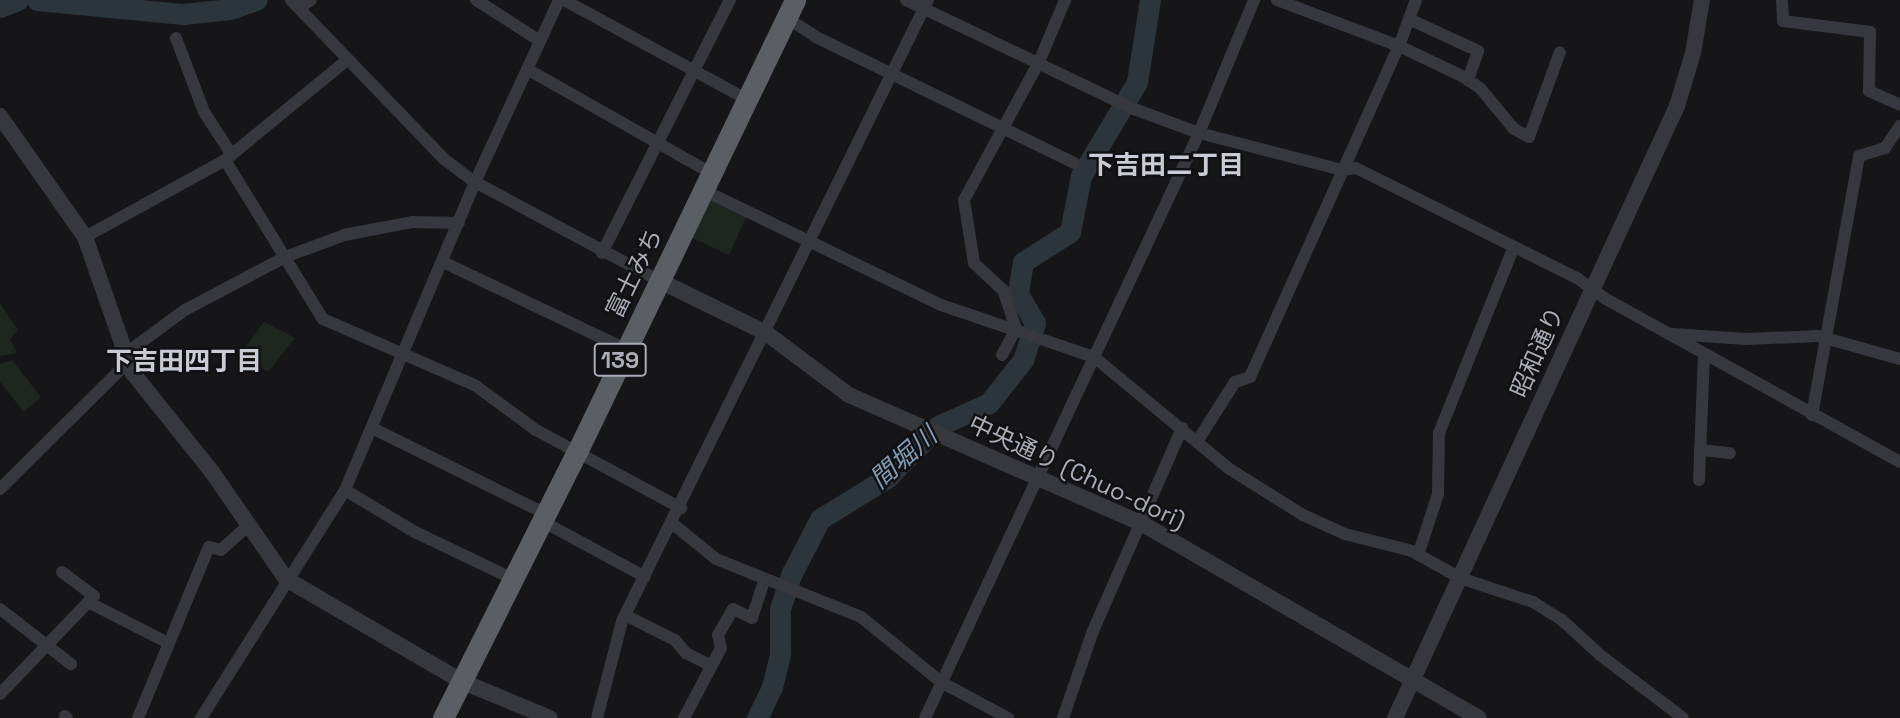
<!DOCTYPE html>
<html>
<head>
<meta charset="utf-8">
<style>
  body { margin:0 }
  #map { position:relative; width:1900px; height:718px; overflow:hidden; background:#161618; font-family:"Space Grotesk","Noto Sans JP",sans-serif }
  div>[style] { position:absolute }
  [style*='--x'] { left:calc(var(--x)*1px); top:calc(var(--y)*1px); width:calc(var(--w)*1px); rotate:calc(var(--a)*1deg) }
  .green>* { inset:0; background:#1e261f; transform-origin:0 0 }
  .river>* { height:21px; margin:-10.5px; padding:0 10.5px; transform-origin:10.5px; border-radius:10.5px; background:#2c353c }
  .minor>* { height:12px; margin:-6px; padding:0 6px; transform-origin:6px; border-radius:6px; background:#37383d }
  .tertiary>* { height:16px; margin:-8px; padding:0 8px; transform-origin:8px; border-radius:8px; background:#37383d }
  .trunk>* { height:21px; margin:-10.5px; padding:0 10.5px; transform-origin:10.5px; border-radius:10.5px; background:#5b5e65 }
  span { translate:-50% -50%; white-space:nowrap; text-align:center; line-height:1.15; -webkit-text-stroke:5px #111113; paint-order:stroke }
  .shield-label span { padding:2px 5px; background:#111113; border:2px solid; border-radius:5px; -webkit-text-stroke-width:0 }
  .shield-label { font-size:23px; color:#a8adb8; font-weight:700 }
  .street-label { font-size:24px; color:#a8adb8 }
  .neighbourhood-label { font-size:26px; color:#c9ccd4; font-weight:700 }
  .water-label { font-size:26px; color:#7f9bb3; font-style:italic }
</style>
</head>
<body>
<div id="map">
  <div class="green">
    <div style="left:704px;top:197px;width:47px;height:42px;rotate:25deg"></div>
    <div style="clip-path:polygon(0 303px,18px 330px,10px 339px,17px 353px,0 356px)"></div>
    <div style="clip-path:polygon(264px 322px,295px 338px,268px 372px,242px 352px)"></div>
    <div style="clip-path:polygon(12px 360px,41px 397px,24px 412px,0 382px,0 364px)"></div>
  </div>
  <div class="river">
    <div style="--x:37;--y:0;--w:147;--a:5.5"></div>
    <div style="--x:183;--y:14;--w:47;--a:-6.1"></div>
    <div style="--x:230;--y:9;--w:28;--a:-19"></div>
    <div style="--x:0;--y:7;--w:19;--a:-21"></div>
    <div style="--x:757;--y:718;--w:34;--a:-64"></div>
    <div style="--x:772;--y:687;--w:34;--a:-76"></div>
    <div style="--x:780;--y:654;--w:45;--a:-90"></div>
    <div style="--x:780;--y:609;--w:38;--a:-72"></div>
    <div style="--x:792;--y:573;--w:61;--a:-62.6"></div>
    <div style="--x:820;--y:519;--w:80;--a:-31.7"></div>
    <div style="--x:888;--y:477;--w:71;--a:-45.6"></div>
    <div style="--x:938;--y:426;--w:56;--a:-24.3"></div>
    <div style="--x:989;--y:403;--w:55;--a:-51.7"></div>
    <div style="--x:1023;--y:360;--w:39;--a:-72"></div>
    <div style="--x:1035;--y:323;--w:34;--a:-120"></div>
    <div style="--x:1018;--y:293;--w:31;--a:-81"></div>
    <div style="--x:1023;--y:262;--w:56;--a:-32.6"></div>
    <div style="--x:1070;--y:232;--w:57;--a:-78.9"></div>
    <div style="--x:1081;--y:176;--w:109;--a:-59.2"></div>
    <div style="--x:1137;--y:82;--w:83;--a:-81"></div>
  </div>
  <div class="minor">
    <div style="--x:291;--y:0;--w:221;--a:46.1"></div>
    <div style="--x:444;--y:159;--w:39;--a:37"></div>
    <div style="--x:475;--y:182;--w:208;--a:28.2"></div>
    <div style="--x:476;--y:0;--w:76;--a:32.6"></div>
    <div style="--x:564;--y:0;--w:209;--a:28.5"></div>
    <div style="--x:906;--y:0;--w:253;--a:25.6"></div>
    <div style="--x:1134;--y:109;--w:69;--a:20.3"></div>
    <div style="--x:1199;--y:133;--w:148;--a:14.5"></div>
    <div style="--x:1342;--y:170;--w:14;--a:-8"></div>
    <div style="--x:1356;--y:168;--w:247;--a:26.5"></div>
    <div style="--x:1577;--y:278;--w:36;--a:36"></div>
    <div style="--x:1606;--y:299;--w:336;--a:29"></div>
    <div style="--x:1277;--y:0;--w:130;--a:20.7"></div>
    <div style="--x:1399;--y:46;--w:72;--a:25.5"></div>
    <div style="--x:1464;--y:77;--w:19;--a:35"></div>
    <div style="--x:1480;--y:88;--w:53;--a:50.3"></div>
    <div style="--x:1514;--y:129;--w:17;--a:28"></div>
    <div style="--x:1529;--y:137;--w:90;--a:-70"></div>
    <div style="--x:1782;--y:0;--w:21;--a:87"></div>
    <div style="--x:1783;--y:21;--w:88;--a:7.2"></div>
    <div style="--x:1870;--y:32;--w:59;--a:91"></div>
    <div style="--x:1869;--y:91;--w:34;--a:24"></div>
    <div style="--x:299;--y:8;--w:14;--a:-34"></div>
    <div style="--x:787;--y:18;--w:35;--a:33"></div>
    <div style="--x:816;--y:37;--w:287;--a:26"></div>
    <div style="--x:1411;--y:20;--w:74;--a:24.8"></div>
    <div style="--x:1478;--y:51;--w:31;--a:109"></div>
    <div style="--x:176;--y:38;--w:79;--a:69.3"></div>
    <div style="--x:204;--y:112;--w:51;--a:56.9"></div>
    <div style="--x:527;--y:69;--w:211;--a:29.5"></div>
    <div style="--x:225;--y:160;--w:187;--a:58.4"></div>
    <div style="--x:323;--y:319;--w:167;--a:23.6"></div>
    <div style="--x:476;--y:386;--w:74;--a:36.3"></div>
    <div style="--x:536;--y:430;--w:165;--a:28.3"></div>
    <div style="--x:703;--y:190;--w:264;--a:25.8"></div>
    <div style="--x:941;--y:305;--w:162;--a:18.8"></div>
    <div style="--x:1094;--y:357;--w:174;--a:39.6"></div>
    <div style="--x:1228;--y:468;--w:89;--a:32.1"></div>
    <div style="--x:1303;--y:515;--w:46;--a:24.3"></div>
    <div style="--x:1345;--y:534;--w:69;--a:14.2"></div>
    <div style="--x:1412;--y:551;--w:55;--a:29.4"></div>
    <div style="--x:1460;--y:578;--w:77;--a:18.2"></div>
    <div style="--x:1533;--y:602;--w:34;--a:32"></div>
    <div style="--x:1562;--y:620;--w:52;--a:42.6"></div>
    <div style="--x:1600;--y:655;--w:104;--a:37.2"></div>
    <div style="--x:85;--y:237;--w:160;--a:-28.8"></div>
    <div style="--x:225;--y:160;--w:158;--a:-39.3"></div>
    <div style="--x:602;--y:253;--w:284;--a:-63.2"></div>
    <div style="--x:443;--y:262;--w:202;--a:25.5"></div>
    <div style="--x:1673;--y:334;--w:73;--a:3.9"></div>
    <div style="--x:1746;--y:339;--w:72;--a:-2.4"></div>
    <div style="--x:1818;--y:336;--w:85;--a:15.7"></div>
    <div style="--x:125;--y:354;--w:74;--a:-36.3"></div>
    <div style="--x:185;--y:310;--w:113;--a:-27.9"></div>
    <div style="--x:285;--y:257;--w:63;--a:-20.4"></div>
    <div style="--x:344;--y:235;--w:69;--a:-10.8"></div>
    <div style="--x:412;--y:222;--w:47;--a:1.2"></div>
    <div style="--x:1002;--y:355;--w:30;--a:-62"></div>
    <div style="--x:1016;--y:329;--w:40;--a:-108"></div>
    <div style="--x:1004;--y:291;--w:41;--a:-137"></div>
    <div style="--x:974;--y:263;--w:64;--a:-99"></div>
    <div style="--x:964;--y:200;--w:157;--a:-61.5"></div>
    <div style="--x:1039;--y:62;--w:67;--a:-67.2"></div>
    <div style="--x:1812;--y:415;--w:263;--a:-79.7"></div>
    <div style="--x:1859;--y:156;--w:27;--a:-17"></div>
    <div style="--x:1885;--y:148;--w:27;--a:-56"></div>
    <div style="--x:372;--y:428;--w:194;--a:26.3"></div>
    <div style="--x:1198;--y:440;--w:69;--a:-57.5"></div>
    <div style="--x:1235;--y:382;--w:16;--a:-18"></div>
    <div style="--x:1250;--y:377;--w:363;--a:-65.8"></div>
    <div style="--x:1399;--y:46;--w:49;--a:-69.7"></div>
    <div style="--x:1700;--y:450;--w:30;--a:6"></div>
    <div style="--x:1699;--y:480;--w:126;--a:-87.7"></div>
    <div style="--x:0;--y:489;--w:180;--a:-44.8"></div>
    <div style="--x:345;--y:490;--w:82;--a:31"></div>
    <div style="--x:415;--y:532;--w:109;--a:25.6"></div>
    <div style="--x:542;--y:521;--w:117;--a:28.5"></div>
    <div style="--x:673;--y:524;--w:55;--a:39.1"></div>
    <div style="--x:716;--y:559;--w:156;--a:21.8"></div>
    <div style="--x:861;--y:617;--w:103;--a:39.1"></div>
    <div style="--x:941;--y:682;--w:76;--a:28.2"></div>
    <div style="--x:1418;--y:555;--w:64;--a:-71.8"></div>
    <div style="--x:1438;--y:494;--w:61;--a:-89.1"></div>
    <div style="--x:1439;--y:433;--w:201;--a:-68.1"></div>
    <div style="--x:88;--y:602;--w:90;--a:27.1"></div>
    <div style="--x:0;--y:609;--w:90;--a:37.8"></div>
    <div style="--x:625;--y:615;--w:56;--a:26.6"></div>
    <div style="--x:675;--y:640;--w:17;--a:50"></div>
    <div style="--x:686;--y:653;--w:28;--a:27"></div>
    <div style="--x:0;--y:694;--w:136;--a:-46.2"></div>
    <div style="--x:94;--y:596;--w:40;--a:-143"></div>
    <div style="--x:65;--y:716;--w:3;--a:45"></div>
    <div style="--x:138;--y:718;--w:185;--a:-67.5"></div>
    <div style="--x:209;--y:547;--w:12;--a:14"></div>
    <div style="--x:221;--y:550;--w:38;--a:-42"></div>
    <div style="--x:201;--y:718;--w:270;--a:-57.7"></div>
    <div style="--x:345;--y:490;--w:334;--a:-67.1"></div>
    <div style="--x:475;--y:182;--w:200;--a:-65.2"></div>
    <div style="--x:597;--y:718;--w:100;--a:-75.5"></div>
    <div style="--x:622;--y:621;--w:692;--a:-63.77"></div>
    <div style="--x:684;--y:718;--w:79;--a:-62.1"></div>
    <div style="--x:721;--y:648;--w:13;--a:-103"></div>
    <div style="--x:718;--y:635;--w:30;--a:-60"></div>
    <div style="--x:733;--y:609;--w:21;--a:25"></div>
    <div style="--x:752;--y:618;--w:39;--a:-72"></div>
    <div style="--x:925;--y:718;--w:646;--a:-64.9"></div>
    <div style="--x:1199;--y:133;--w:144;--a:-67.5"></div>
    <div style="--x:1063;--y:718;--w:92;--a:-71"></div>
    <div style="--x:1093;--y:631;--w:222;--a:-66.3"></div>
  </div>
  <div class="tertiary">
    <div style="--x:0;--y:116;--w:148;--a:54.9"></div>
    <div style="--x:85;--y:237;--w:143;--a:70.8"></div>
    <div style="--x:132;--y:372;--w:128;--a:51.3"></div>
    <div style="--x:212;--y:472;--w:130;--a:55.3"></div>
    <div style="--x:286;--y:579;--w:203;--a:30.2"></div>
    <div style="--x:461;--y:681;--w:96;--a:22.6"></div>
    <div style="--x:658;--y:280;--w:120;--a:26.1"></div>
    <div style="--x:766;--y:333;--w:104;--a:36.8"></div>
    <div style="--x:849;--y:395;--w:319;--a:23.7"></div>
    <div style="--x:1141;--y:523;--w:390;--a:30"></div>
    <div style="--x:1395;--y:718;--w:674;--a:-65.26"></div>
    <div style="--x:1677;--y:106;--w:55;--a:-73.2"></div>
    <div style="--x:1693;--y:53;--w:54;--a:-80.4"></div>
  </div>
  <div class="trunk">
    <div style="--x:443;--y:718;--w:298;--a:-63.3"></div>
    <div style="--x:577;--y:452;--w:502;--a:-64.25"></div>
  </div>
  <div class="shield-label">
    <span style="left:620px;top:360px">139</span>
  </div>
  <div class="street-label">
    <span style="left:634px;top:273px;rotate:-64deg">富士みち</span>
    <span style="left:1537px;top:352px;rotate:-66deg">昭和通り</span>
    <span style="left:1077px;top:472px;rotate:25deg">中央通り (Chuo-dori)</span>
  </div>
  <div class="neighbourhood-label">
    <span style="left:1166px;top:166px">下吉田二丁目</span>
    <span style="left:184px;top:362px">下吉田四丁目</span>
  </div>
  <div class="water-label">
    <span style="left:904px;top:458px;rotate:-41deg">間堀川</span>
  </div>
</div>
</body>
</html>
